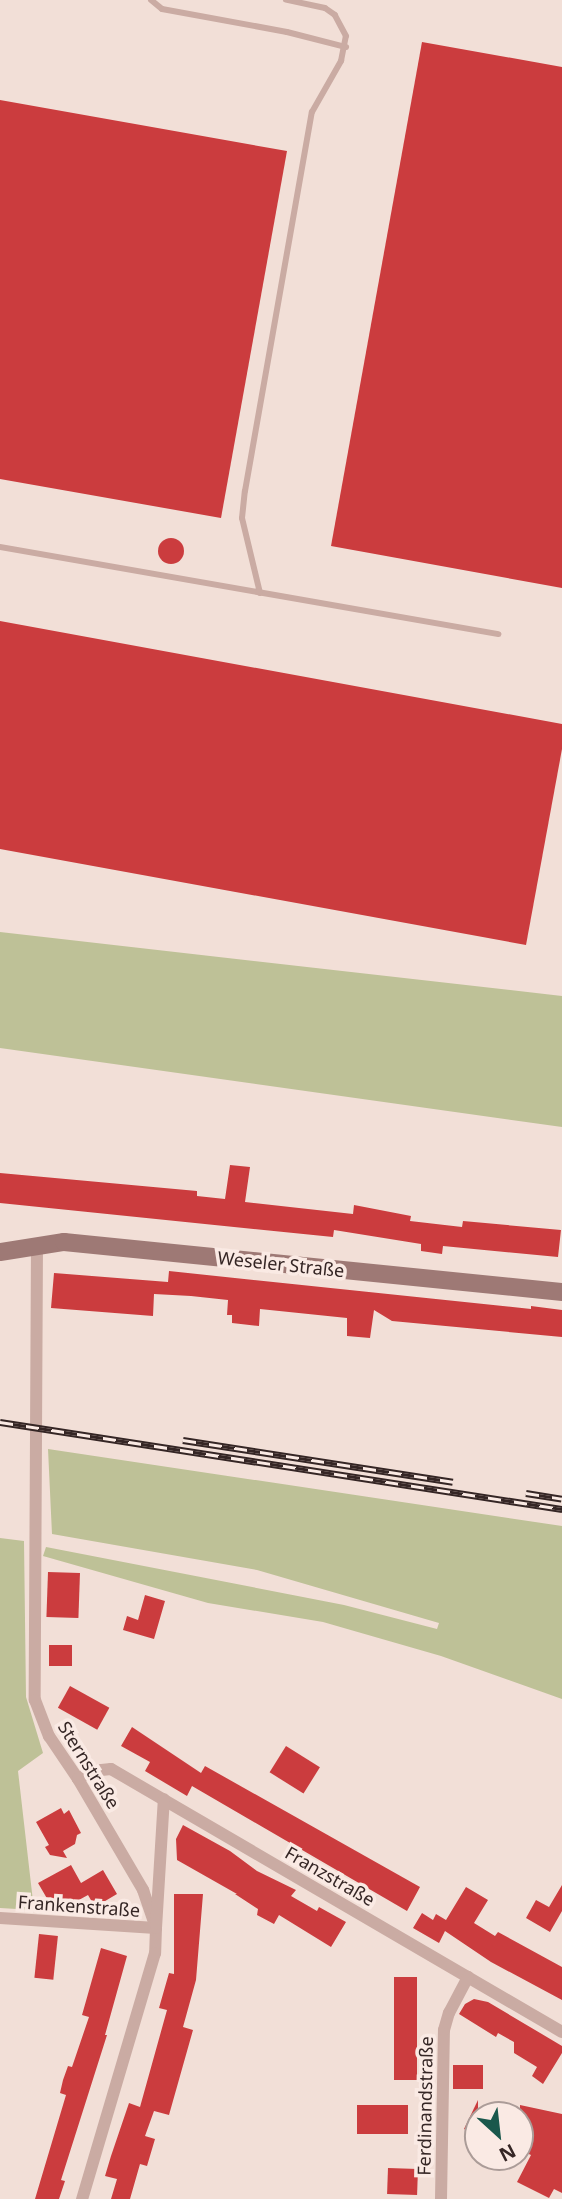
<!DOCTYPE html>
<html>
<head>
<meta charset="utf-8">
<style>
  body { margin:0 }
  #map { position:relative; width:562px; height:2199px; overflow:hidden; background:#f2dfd7; font-family:"Noto Sans",sans-serif }
  div>[style] { position:absolute }
  [style*='--x'] { left:calc(var(--x)*1px); top:calc(var(--y)*1px); width:calc(var(--w)*1px); rotate:calc(var(--a)*1deg) }
  .green>* { inset:0; background:#bec197 }
  .building>* { inset:0; background:#cb3c3e; transform-origin:0 0 }
  .round { border-radius:50% }
  .lane>* { height:6px; margin:-3px; padding:0 3px; transform-origin:3px; border-radius:3px; background:#caaba3 }
  .street>* { height:12px; margin:-6px; padding:0 6px; transform-origin:6px; border-radius:6px; background:#caaba3 }
  .secondary>* { height:18px; margin:-9px; padding:0 9px; transform-origin:9px; border-radius:9px; background:#9e7975 }
  .rail>* { height:7px; margin-top:-3.5px; transform-origin:0; background:repeating-linear-gradient(90deg,#faeae4 0 13px,#352625 0 26px); box-sizing:border-box; border-block:2px solid #352625 }
  span { translate:-50% -50%; white-space:nowrap; text-align:center; line-height:1.15; -webkit-text-stroke:7px #faeae4; paint-order:stroke }
  .street-label { font-size:18px; color:#352625 }
  .north { position:absolute; left:464px; top:2101px; width:70px; height:70px; box-sizing:border-box; background:#faeae4; border:2px solid #ab9c98; border-radius:50%; rotate:153deg; font-size:19px; font-weight:700; line-height:28px; text-align:center; color:#352625 }
  .north::after { content:''; display:block; margin:auto; width:24px; height:32px; background:#1a584c; clip-path:polygon(50% 0,100% 100%,50% 72%,0 100%) }
</style>
</head>
<body>
<div id="map">
  <div class="green">
    <div style="clip-path:polygon(0 932px,562px 996px,562px 1127px,0 1048px)"></div>
    <div style="clip-path:polygon(48px 1449px,562px 1526px,562px 1699px,441px 1656px,323px 1622px,208px 1603px,43px 1556px,46px 1547px,344px 1605px,437px 1629px,439px 1623px,257px 1570px,52px 1534px)"></div>
    <div style="clip-path:polygon(0 1538px,24px 1541px,26px 1697px,43px 1753px,18px 1771px,34px 1910px,0 1908px)"></div>
  </div>
  <div class="building">
    <div style="clip-path:polygon(422px 42px,562px 67px,562px 588px,331px 546px)"></div>
    <div style="clip-path:polygon(0 100px,287px 151px,221px 518px,0 479px)"></div>
    <div class="round" style="left:158px;top:538px;width:26px;height:26px"></div>
    <div style="clip-path:polygon(0 621px,562px 724px,562px 749px,526px 945px,0 849px)"></div>
    <div style="clip-path:polygon(230px 1165px,250px 1167px,245px 1202px,353px 1214px,354px 1205px,411px 1216px,410px 1221px,462px 1227px,463px 1221px,561px 1230px,558px 1257px,443px 1246px,442px 1254px,421px 1251px,421px 1244px,334px 1230px,333px 1237px,0 1203px,0 1173px,197px 1191px,197px 1196px,225px 1199px)"></div>
    <div style="clip-path:polygon(169px 1271px,531px 1309px,531px 1306px,562px 1310px,562px 1337px,392px 1321px,374px 1310px,370px 1338px,347px 1336px,347px 1318px,260px 1309px,259px 1326px,232px 1323px,232px 1315px,227px 1315px,228px 1300px,191px 1296px,154px 1294px,153px 1316px,51px 1308px,54px 1273px,168px 1282px)"></div>
    <div style="left:48px;top:1572px;width:32px;height:45px;rotate:2deg"></div>
    <div style="clip-path:polygon(145px 1595px,165px 1601px,154px 1639px,123px 1630px,127px 1616px,138px 1620px)"></div>
    <div style="left:72px;top:1645px;width:21px;height:23px;rotate:90deg"></div>
    <div style="left:70px;top:1686px;width:45px;height:25px;rotate:29deg"></div>
    <div style="clip-path:polygon(132px 1727px,201px 1773px,205px 1766px,420px 1887px,407px 1911px,192px 1786px,187px 1796px,145px 1771px,150px 1762px,121px 1746px)"></div>
    <div style="left:286px;top:1746px;width:40px;height:31px;rotate:32deg"></div>
    <div style="clip-path:polygon(61px 1808px,64px 1814px,69px 1810px,81px 1833px,77px 1835px,75px 1844px,63px 1851px,67px 1858px,50px 1855px,45px 1847px,49px 1845px,36px 1822px)"></div>
    <div style="clip-path:polygon(183px 1825px,230px 1851px,257px 1871px,296px 1890px,291px 1896px,317px 1911px,319px 1907px,346px 1922px,331px 1947px,279px 1915px,274px 1924px,257px 1915px,258px 1909px,235px 1894px,237px 1894px,177px 1860px,176px 1839px)"></div>
    <div style="clip-path:polygon(71px 1865px,81px 1883px,103px 1870px,117px 1894px,95px 1907px,88px 1895px,66px 1907px,63px 1901px,52px 1907px,38px 1883px)"></div>
    <div style="clip-path:polygon(562px 1885px,562px 1911px,550px 1932px,526px 1918px,536px 1900px,549px 1907px)"></div>
    <div style="clip-path:polygon(466px 1887px,488px 1900px,474px 1923px,495px 1936px,498px 1932px,562px 1967px,562px 2000px,491px 1962px,445px 1931px,439px 1943px,413px 1928px,422px 1913px,433px 1920px,436px 1914px,446px 1920px)"></div>
    <div style="clip-path:polygon(174px 1894px,203px 1894px,196px 1980px,183px 2027px,193px 2030px,169px 2115px,154px 2111px,145px 2136px,155px 2139px,147px 2166px,140px 2164px,130px 2199px,111px 2199px,117px 2179px,105px 2176px,111px 2156px,129px 2103px,140px 2107px,167px 2010px,159px 2008px,169px 1973px,174px 1974px)"></div>
    <div style="left:39px;top:1934px;width:19px;height:44px;rotate:6deg"></div>
    <div style="clip-path:polygon(101px 1948px,127px 1956px,105px 2035px,107px 2035px,61px 2180px,65px 2181px,59px 2199px,35px 2199px,66px 2095px,60px 2093px,63px 2080px,68px 2066px,72px 2067px,89px 2017px,82px 2015px)"></div>
    <div style="left:394px;top:1977px;width:23px;height:103px"></div>
    <div style="clip-path:polygon(474px 1999px,488px 2002px,562px 2046px,562px 2053px,543px 2084px,532px 2076px,537px 2067px,514px 2053px,514px 2042px,498px 2033px,496px 2037px,459px 2014px,465px 2004px)"></div>
    <div style="left:453px;top:2065px;width:30px;height:24px"></div>
    <div style="clip-path:polygon(478px 2100px,478px 2136px,464px 2129px)"></div>
    <div style="left:408px;top:2105px;width:29px;height:51px;rotate:90deg"></div>
    <div style="clip-path:polygon(520px 2105px,562px 2114px,562px 2193px,554px 2189px,549px 2198px,517px 2182px,531px 2155px,520px 2150px,524px 2133px,520px 2131px)"></div>
    <div style="left:388px;top:2168px;width:30px;height:26px;rotate:2deg"></div>
  </div>
  <div class="lane">
    <div style="--x:151;--y:0;--w:14;--a:39"></div>
    <div style="--x:162;--y:9;--w:127;--a:10.4"></div>
    <div style="--x:287;--y:32;--w:61;--a:14.3"></div>
    <div style="--x:0;--y:547;--w:506;--a:9.91"></div>
    <div style="--x:260;--y:593;--w:77;--a:-103.5"></div>
    <div style="--x:242;--y:518;--w:27;--a:-84"></div>
    <div style="--x:245;--y:491;--w:385;--a:-80"></div>
    <div style="--x:312;--y:112;--w:59;--a:-60.4"></div>
    <div style="--x:341;--y:61;--w:25;--a:-79"></div>
    <div style="--x:346;--y:36;--w:24;--a:-118"></div>
    <div style="--x:335;--y:15;--w:12;--a:-145"></div>
    <div style="--x:325;--y:8;--w:40;--a:-168"></div>
  </div>
  <div class="street">
    <div style="--x:37;--y:1244;--w:456;--a:90.3"></div>
    <div style="--x:35;--y:1700;--w:39;--a:69"></div>
    <div style="--x:49;--y:1736;--w:52;--a:56"></div>
    <div style="--x:78;--y:1779;--w:129;--a:59.6"></div>
    <div style="--x:143;--y:1890;--w:40;--a:71.1"></div>
    <div style="--x:156;--y:1928;--w:25;--a:92"></div>
    <div style="--x:155;--y:1953;--w:257;--a:106.5"></div>
    <div style="--x:78;--y:1779;--w:16;--a:-30"></div>
    <div style="--x:92;--y:1771;--w:19;--a:-6"></div>
    <div style="--x:111;--y:1769;--w:522;--a:30.25"></div>
    <div style="--x:0;--y:1918;--w:156;--a:3.7"></div>
    <div style="--x:156;--y:1928;--w:129;--a:-86.5"></div>
    <div style="--x:441;--y:2199;--w:169;--a:-89"></div>
    <div style="--x:444;--y:2030;--w:18;--a:-74"></div>
    <div style="--x:449;--y:2013;--w:41;--a:-62.2"></div>
  </div>
  <div class="secondary">
    <div style="--x:0;--y:1252;--w:65;--a:-8.9"></div>
    <div style="--x:64;--y:1242;--w:501;--a:5.73"></div>
  </div>
  <div class="rail">
    <div style="--x:0;--y:1422;--w:569;--a:8.8"></div>
    <div style="--x:183;--y:1440;--w:273;--a:8.8"></div>
    <div style="--x:526;--y:1493;--w:36;--a:9"></div>
  </div>
  <div class="street-label">
    <span style="left:281px;top:1264px;rotate:6deg">Weseler Straße</span>
    <span style="left:89px;top:1765px;rotate:58deg">Sternstraße</span>
    <span style="left:330px;top:1876px;rotate:30deg">Franzstraße</span>
    <span style="left:79px;top:1906px;rotate:4deg">Frankenstraße</span>
    <span style="left:425px;top:2106px;rotate:-89deg">Ferdinandstraße</span>
  </div>
  <div class="north">N</div>
</div>
</body>
</html>
